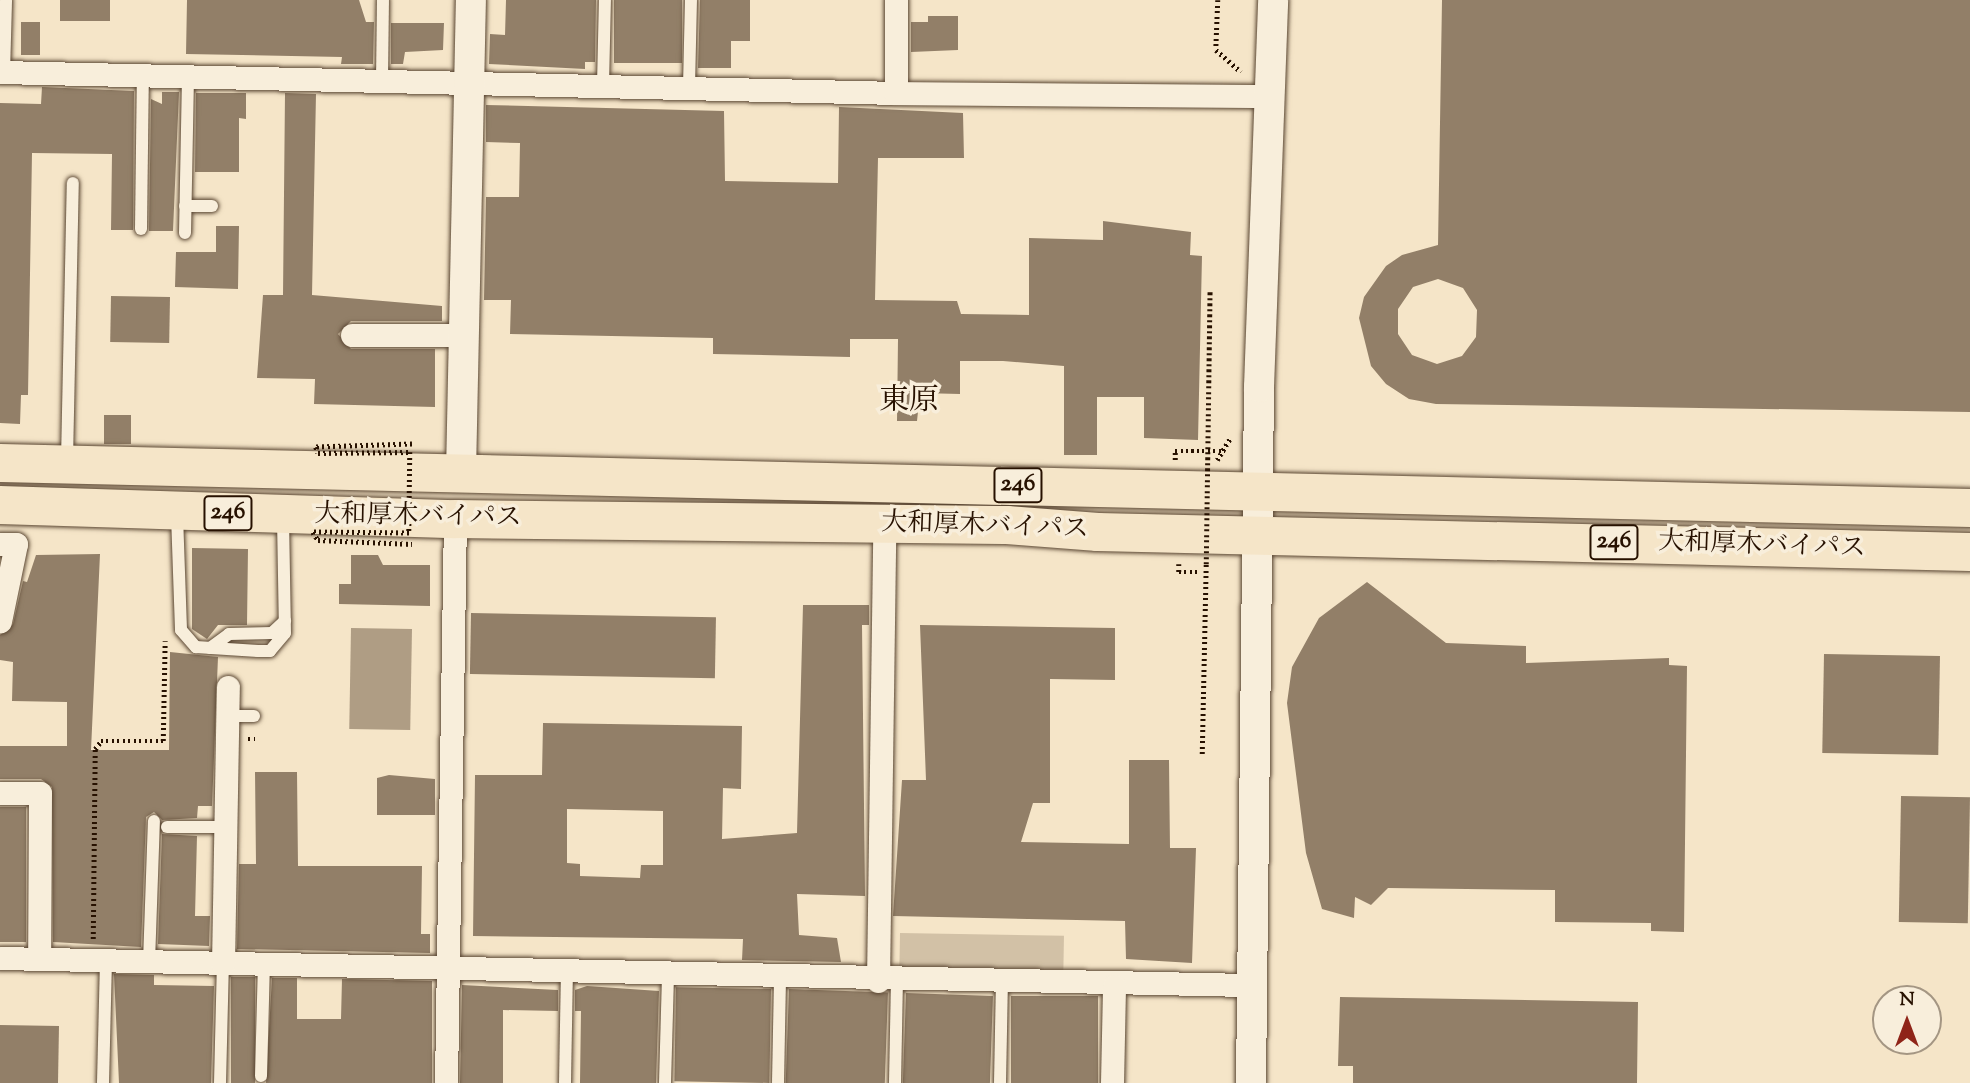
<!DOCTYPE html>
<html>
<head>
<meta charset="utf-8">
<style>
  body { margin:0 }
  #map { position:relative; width:1970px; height:1083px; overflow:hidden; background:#f5e5c8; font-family:"Sorts Mill Goudy","Noto Serif JP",serif }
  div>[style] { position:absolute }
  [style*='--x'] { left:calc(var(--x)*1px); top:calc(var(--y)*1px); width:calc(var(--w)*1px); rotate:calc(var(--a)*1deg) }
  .green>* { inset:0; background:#d2c1a6; transform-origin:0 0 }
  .water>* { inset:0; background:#af9d84; transform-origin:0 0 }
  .building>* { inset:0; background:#927f68; transform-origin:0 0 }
  .path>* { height:4.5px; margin-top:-2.25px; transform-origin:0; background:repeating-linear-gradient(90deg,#271100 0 2px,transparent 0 5.5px) }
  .roads { filter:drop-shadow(0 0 2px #5a4632) drop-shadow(0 0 2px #5a4632) }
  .service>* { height:12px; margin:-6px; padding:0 6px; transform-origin:6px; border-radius:6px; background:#f8eedb }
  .minor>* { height:23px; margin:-11.5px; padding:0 11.5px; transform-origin:11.5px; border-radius:11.5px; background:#f8eedb }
  .tertiary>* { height:30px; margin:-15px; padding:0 15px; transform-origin:15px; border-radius:15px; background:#f8eedb }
  .trunk>* { height:38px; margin:-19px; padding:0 19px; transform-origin:19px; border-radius:19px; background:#f5e5c8 }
  .path-bridge>* { height:4.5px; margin-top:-2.25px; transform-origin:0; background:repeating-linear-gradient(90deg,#271100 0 2px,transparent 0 5.5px) }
  span { translate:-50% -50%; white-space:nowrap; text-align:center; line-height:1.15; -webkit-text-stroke:7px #f8eedb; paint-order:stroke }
  .shield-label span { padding:2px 5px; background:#f8eedb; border:2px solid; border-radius:5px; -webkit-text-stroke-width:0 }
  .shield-label { font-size:24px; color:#271100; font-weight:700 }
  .street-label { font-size:26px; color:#271100 }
  .quarter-label { font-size:30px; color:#271100 }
  .north { position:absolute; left:1872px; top:985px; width:70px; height:70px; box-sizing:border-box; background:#f8eedb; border:2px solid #a49683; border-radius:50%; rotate:0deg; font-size:19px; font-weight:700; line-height:28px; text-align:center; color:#271100 }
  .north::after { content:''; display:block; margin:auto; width:24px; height:32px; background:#8f2418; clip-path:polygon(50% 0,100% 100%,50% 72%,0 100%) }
</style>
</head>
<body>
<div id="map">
  <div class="green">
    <div style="left:900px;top:933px;width:164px;height:36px;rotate:1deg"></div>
  </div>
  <div class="water">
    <div style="left:351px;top:628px;width:61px;height:101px;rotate:1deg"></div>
  </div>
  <div class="building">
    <div style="left:60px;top:0;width:50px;height:21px"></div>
    <div style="clip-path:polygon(187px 0,359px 0,366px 22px,374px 22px,373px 64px,341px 64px,342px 57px,186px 54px)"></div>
    <div style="clip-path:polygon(506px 0,596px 0,595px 62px,585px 62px,585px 69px,489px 64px,490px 34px,505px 35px)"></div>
    <div style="left:614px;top:0;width:68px;height:63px"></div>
    <div style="clip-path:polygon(700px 0,750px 0,750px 41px,731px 41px,731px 68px,698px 68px)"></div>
    <div style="clip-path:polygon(evenodd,1442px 0,1970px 0,1970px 412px,1436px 404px,1409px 399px,1386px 384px,1371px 366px,1359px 318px,1364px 297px,1386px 266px,1402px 255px,1438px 245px,1442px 0,1438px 279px,1463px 288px,1477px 310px,1476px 337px,1462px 356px,1437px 364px,1412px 355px,1398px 334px,1398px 309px,1413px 287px,1438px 279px)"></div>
    <div style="clip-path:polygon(928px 16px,958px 16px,958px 50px,911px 52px,911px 22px,928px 22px)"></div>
    <div style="left:21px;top:22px;width:19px;height:33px"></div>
    <div style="clip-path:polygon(391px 23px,444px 23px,443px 50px,405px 52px,403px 64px,391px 64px)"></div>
    <div style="clip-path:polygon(42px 87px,134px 91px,133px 230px,111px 230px,112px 154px,32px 153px,28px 395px,21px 395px,20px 424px,0 423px,0 103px,41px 104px)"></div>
    <div style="clip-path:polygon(162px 92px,179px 92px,173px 231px,149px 231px,151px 99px,162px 104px)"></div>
    <div style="clip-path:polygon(196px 93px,246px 93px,246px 119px,239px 118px,239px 172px,195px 172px)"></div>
    <div style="clip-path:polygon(285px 93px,316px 94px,312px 295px,442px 306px,442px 321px,351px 321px,338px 334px,351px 349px,435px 349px,435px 407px,314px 404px,315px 379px,257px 378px,263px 295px,283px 295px)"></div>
    <div style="clip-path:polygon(486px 105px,724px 111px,725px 181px,838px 183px,839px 107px,963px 113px,964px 158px,878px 158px,875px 300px,957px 301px,961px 314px,1029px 315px,1029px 238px,1103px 240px,1103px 221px,1191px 232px,1190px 255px,1202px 256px,1198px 440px,1144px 438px,1144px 397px,1097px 397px,1097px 455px,1064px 455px,1064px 366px,1003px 361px,960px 361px,960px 394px,920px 393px,917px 421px,897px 421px,898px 339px,850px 339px,850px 357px,713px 354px,713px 338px,510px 334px,511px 300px,484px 300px,486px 197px,519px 197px,520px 143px,486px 142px)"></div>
    <div style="clip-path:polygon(216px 226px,239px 226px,238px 289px,175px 287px,176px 252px,216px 252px)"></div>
    <div style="left:111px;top:296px;width:59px;height:46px;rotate:1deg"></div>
    <div style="left:104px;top:415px;width:27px;height:29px"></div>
    <div style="clip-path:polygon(192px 548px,248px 549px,247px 625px,218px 625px,207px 639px,192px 629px)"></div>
    <div style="clip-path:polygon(100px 554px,91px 750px,169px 750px,170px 652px,218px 657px,212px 806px,198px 806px,197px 818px,162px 820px,154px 812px,146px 817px,141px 947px,53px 942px,52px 787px,41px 779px,0 779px,0 746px,67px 746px,67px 702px,12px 701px,13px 662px,0 660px,0 635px,13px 624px,23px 581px,27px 582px,36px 555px)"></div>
    <div style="clip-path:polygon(351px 555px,378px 555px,383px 565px,430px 565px,430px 606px,339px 604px,339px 584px,351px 584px)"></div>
    <div style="clip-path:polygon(1367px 582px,1446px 643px,1526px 646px,1526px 663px,1669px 658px,1669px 665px,1687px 666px,1684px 932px,1651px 931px,1651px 923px,1555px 922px,1555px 890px,1388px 888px,1371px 905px,1355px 897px,1354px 918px,1322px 909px,1306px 853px,1287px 703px,1292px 667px,1319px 618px)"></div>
    <div style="clip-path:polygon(evenodd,803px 605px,869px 605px,869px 625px,862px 625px,865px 896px,797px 894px,799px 935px,837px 938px,841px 962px,742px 960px,743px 939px,473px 936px,475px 775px,542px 775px,543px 723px,742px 726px,741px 789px,723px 788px,722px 839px,797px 833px,803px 605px,567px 809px,663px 811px,663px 865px,641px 865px,640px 878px,580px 876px,580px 864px,567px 863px,567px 809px)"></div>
    <div style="left:471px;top:613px;width:245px;height:61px;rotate:1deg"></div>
    <div style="clip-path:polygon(920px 625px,1115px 628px,1115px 680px,1050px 679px,1050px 803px,1033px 803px,1021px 842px,1129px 844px,1129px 760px,1169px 760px,1170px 848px,1196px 848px,1192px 963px,1126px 959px,1125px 921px,893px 916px,902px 780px,926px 780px)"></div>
    <div style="left:1824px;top:654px;width:116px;height:99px;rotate:1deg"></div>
    <div style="clip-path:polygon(255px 772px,297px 772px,298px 866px,422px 866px,421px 934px,430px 934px,430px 953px,237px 949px,239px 864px,256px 864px)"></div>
    <div style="clip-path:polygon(389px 775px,435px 779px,435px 815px,377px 815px,377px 778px)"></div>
    <div style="left:1901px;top:796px;width:69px;height:126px;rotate:1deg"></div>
    <div style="left:0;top:807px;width:26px;height:135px"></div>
    <div style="clip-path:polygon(162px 834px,197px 836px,195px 916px,210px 916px,209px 946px,158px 944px)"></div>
    <div style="clip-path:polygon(114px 974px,154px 975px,154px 985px,214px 986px,211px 1083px,119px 1083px)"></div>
    <div style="left:231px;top:977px;width:24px;height:106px"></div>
    <div style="clip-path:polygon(272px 978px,297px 978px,297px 1019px,341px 1019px,342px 979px,432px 981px,432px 1083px,266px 1083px)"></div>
    <div style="clip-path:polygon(462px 985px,558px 990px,558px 1011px,503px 1010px,503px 1083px,460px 1083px)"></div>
    <div style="clip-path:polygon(587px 986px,659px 991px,656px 1083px,580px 1083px,581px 1011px,575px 1011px,575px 990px)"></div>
    <div style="left:771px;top:989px;width:94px;height:95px;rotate:91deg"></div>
    <div style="left:789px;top:989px;width:99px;height:94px;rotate:2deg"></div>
    <div style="left:906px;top:993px;width:87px;height:90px;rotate:2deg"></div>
    <div style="left:1011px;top:996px;width:87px;height:87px"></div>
    <div style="clip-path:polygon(1340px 997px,1638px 1002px,1637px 1083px,1353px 1083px,1353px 1066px,1338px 1066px)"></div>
    <div style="left:0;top:1025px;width:59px;height:58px;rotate:1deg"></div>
  </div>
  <div class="path">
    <div style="--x:1218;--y:0;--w:50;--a:92.3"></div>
    <div style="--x:1216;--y:50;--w:33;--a:41"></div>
    <div style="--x:1175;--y:460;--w:9;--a:-90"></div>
    <div style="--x:1175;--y:451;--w:50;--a:0"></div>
    <div style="--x:1217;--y:460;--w:26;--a:-59"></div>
    <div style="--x:1179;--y:564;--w:8;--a:90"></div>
    <div style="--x:1179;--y:572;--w:20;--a:0"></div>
    <div style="--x:248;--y:739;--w:11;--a:0"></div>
    <div style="--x:1202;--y:754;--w:190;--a:-88.8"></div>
    <div style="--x:93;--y:939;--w:190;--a:-89.4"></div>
    <div style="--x:95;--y:749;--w:10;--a:-53"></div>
    <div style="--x:101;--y:741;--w:62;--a:0"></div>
    <div style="--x:163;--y:741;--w:100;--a:-88.9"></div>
  </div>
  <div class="roads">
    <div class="service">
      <div style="--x:4;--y:73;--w:73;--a:-88.4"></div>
      <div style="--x:382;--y:80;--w:80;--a:-89.3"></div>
      <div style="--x:603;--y:85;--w:85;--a:-88.7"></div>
      <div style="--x:689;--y:87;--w:87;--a:-88.7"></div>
      <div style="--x:185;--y:206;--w:27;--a:0"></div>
      <div style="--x:141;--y:229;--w:154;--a:-89.3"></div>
      <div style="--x:185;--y:233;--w:157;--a:-88.9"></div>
      <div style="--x:67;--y:460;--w:277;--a:-88.8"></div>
      <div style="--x:177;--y:515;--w:115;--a:88"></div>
      <div style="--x:181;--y:630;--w:23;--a:49"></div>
      <div style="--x:196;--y:647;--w:62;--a:3.7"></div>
      <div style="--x:258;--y:651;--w:12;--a:0"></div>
      <div style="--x:270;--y:651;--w:23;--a:-50"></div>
      <div style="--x:285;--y:633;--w:115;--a:-91"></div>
      <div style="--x:210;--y:648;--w:24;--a:-36"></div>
      <div style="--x:229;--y:634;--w:43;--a:-1.3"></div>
      <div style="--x:272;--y:633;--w:18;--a:-43"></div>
      <div style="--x:227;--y:716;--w:27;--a:0"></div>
      <div style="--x:167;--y:827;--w:57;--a:0"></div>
      <div style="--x:149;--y:962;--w:141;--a:-88"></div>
      <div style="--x:261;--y:1076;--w:111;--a:-88.5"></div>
      <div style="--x:103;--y:1083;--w:123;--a:-88.6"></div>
      <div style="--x:220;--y:1083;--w:119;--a:-88.6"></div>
      <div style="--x:565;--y:1083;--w:110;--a:-89"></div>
      <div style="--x:665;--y:1083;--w:107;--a:-88.4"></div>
      <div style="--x:778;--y:1083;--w:105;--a:-88.9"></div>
      <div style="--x:895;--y:1083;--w:102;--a:-88.9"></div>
      <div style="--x:1000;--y:1083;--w:100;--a:-88.9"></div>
    </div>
    <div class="minor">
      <div style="--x:0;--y:72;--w:896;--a:1.34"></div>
      <div style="--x:896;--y:93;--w:375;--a:0.5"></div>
      <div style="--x:896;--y:93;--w:93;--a:-90"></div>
      <div style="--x:352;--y:335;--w:111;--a:0"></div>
      <div style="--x:0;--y:544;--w:16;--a:0"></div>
      <div style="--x:16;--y:544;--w:79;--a:101.7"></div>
      <div style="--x:0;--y:793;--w:40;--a:0"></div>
      <div style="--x:40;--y:793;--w:166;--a:90.3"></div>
      <div style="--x:0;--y:958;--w:1252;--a:1.24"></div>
      <div style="--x:223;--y:964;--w:277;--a:-89"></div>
      <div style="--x:878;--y:981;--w:458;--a:-89.2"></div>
      <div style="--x:446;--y:1083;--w:564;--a:-89.09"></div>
      <div style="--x:1112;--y:1083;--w:97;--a:-88.8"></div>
    </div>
    <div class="tertiary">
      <div style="--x:461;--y:473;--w:473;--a:-88.8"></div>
      <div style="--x:1251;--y:1083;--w:696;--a:-89.34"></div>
      <div style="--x:1259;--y:387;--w:387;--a:-87.9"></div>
    </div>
    <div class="trunk">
      <div style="--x:0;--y:463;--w:1971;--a:1.31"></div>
      <div style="--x:0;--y:505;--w:455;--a:1.8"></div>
      <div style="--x:455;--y:519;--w:552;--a:0.62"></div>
      <div style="--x:1007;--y:525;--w:91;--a:4.4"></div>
      <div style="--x:1098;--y:532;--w:872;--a:1.31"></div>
    </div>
  </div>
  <div class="path-bridge">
    <div style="--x:412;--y:444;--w:96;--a:178.2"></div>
    <div style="--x:316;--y:447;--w:6;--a:72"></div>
    <div style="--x:318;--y:453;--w:92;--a:-0.6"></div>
    <div style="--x:410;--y:452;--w:81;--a:90.7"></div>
    <div style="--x:409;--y:533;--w:96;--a:-179.4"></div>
    <div style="--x:313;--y:532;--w:9;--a:58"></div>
    <div style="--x:318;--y:540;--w:94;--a:2.4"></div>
    <div style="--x:1206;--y:564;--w:272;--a:-89.2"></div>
  </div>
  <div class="shield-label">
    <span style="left:1018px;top:485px">246</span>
    <span style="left:228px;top:513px">246</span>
    <span style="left:1614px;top:542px">246</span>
  </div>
  <div class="street-label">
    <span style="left:418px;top:517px;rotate:1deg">大和厚木バイパス</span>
    <span style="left:985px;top:527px;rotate:2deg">大和厚木バイパス</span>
    <span style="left:1762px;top:546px;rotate:2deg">大和厚木バイパス</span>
  </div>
  <div class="quarter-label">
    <span style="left:909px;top:402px">東原</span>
  </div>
  <div class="north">N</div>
</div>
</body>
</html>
